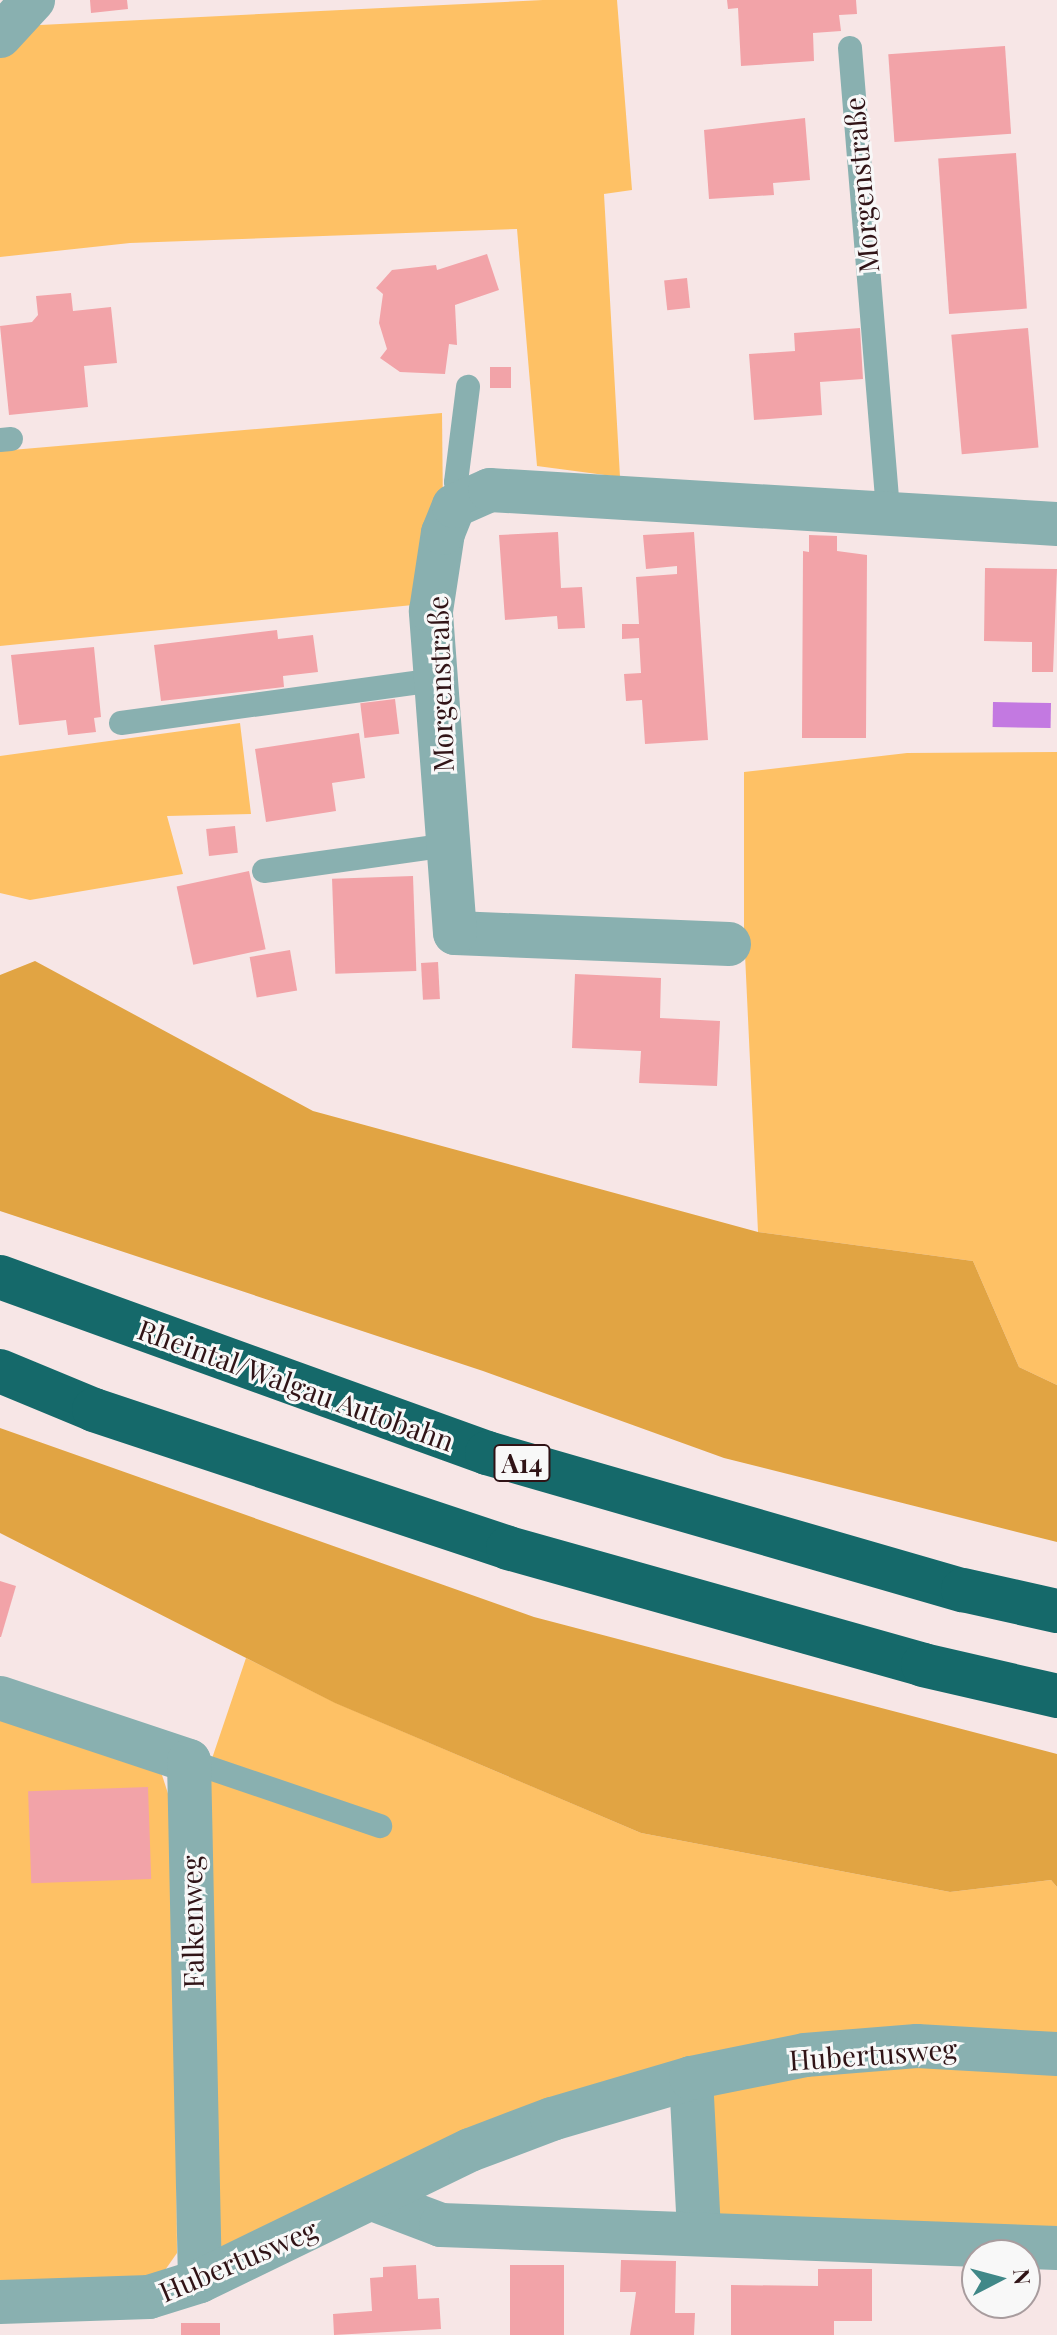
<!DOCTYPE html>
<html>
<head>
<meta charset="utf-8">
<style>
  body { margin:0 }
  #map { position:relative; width:1057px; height:2335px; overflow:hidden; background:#f7e6e6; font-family:"Playfair Display",serif }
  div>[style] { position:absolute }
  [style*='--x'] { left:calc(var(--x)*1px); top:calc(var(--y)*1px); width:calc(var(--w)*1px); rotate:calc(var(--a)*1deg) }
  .green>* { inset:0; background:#fec165 }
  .forest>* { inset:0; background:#e1a443 }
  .water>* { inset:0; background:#c379e1; transform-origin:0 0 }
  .building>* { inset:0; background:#f2a3a8; transform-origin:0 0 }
  .lane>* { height:24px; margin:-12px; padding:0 12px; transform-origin:12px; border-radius:12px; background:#89b0b0 }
  .street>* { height:44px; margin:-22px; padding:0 22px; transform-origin:22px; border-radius:22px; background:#89b0b0 }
  .highway>* { height:44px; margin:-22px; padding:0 22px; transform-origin:22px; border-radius:22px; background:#15696a }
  span { translate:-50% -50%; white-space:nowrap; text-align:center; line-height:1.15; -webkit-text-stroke:6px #f8f8f8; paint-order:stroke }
  .shield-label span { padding:2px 6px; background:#f8f8f8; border:2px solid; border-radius:6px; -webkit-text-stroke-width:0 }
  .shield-label { font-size:26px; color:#301316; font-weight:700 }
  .street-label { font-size:28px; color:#301316 }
  .north { position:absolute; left:961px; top:2239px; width:80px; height:80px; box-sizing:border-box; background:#f8f8f8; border:2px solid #a89c9e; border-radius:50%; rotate:84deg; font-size:22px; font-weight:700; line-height:32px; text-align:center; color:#301316 }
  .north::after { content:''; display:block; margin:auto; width:28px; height:36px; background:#408888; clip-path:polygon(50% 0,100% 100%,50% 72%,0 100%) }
</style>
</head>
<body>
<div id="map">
  <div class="green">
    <div style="clip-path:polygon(543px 0,617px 0,632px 190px,604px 194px,620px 477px,537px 466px,517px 229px,130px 243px,0 257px,0 27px)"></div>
    <div style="clip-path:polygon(442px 413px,443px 512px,423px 604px,0 646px,0 451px)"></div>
    <div style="clip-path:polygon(240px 723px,251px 814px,167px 816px,183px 874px,30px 900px,0 893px,0 756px)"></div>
    <div style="clip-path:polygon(1057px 752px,1057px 1385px,1019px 1367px,973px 1261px,758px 1232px,744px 933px,744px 772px,907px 753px)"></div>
    <div style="clip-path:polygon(246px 1658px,336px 1703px,641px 1833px,950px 1892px,1051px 1880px,1057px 1887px,1057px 2242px,707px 2226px,694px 2070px,217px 2253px,201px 1791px)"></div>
    <div style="clip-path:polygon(0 1716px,133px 1757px,162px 1775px,173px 1809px,177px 2253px,163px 2273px,140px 2284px,0 2283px)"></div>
  </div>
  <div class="forest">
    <div style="clip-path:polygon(35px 961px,313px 1111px,758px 1232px,973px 1261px,1019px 1367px,1057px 1385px,1057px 1542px,724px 1458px,483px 1371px,0 1211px,0 975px)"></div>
    <div style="clip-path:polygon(0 1428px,534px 1617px,1057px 1754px,1057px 1887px,1051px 1880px,950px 1892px,641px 1833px,335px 1703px,0 1533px)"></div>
  </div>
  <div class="water">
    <div style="left:993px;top:702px;width:58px;height:25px;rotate:1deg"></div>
  </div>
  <div class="building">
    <div style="clip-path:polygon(90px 0,127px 0,128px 9px,91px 13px)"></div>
    <div style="clip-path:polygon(727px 0,856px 0,857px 14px,839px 15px,841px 31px,813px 33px,814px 61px,741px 66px,738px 8px,728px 9px)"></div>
    <div style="left:1005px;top:46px;width:88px;height:117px;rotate:86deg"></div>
    <div style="clip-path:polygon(805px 118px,810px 180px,773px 183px,774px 195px,709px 199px,704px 130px)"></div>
    <div style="left:1016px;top:153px;width:156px;height:78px;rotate:86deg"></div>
    <div style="clip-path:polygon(487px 254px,499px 290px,455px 305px,457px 345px,449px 344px,445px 374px,400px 372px,380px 358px,387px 349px,379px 323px,383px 294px,376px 288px,392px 270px,436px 265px,437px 270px)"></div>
    <div style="left:687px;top:278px;width:30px;height:23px;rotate:84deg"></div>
    <div style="clip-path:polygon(71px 293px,73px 311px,111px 307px,117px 363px,84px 366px,88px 407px,9px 415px,0 326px,32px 322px,38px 315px,36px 296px)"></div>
    <div style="clip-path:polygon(860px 328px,863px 379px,820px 382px,822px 415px,754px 420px,749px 354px,795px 351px,794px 333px)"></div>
    <div style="left:1028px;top:328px;width:120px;height:77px;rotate:85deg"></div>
    <div style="left:490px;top:367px;width:21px;height:21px"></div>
    <div style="clip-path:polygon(558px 532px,561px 588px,582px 587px,585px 628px,558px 629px,557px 616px,505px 620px,499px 535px)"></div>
    <div style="clip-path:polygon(694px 532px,708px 740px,645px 744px,642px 700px,626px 701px,624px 674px,641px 673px,639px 638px,622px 639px,622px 624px,639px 624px,636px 577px,677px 574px,677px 566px,646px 569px,643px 535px)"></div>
    <div style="clip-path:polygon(809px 535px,837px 536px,837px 551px,867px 555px,866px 738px,802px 738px,803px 551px,809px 552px)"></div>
    <div style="clip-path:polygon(985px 568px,1057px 569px,1053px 672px,1032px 672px,1032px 642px,984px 641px)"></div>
    <div style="clip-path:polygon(277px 630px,278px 639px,313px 635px,318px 672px,283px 676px,284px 687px,161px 701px,154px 645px)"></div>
    <div style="clip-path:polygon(94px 647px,101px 717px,94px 718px,96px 732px,68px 735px,66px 720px,19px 725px,11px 655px)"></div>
    <div style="left:395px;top:699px;width:35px;height:35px;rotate:83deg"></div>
    <div style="clip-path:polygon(359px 733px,365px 778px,332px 783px,336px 811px,266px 822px,255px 749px)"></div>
    <div style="left:235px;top:826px;width:27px;height:29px;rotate:84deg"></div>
    <div style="left:249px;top:871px;width:80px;height:74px;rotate:78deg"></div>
    <div style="left:413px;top:876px;width:95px;height:81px;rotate:88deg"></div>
    <div style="left:290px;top:950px;width:41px;height:41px;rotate:80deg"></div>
    <div style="left:438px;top:962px;width:37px;height:17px;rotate:87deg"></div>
    <div style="clip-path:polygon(575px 974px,661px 978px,660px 1018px,720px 1021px,717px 1086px,639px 1083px,641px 1051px,572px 1048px)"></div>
    <div style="clip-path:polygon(0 1581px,16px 1586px,1px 1637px,0 1637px)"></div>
    <div style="left:148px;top:1787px;width:92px;height:120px;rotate:88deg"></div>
    <div style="clip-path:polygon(621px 2260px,676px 2261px,675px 2313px,695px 2313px,694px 2335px,630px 2335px,636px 2292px,620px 2292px)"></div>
    <div style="clip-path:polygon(416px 2265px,418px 2299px,439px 2298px,441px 2329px,334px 2335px,333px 2314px,372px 2311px,370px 2278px,383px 2277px,383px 2267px)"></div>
    <div style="left:510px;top:2265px;width:54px;height:70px"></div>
    <div style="clip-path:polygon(818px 2269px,872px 2269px,872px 2321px,834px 2321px,834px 2335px,731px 2335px,731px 2285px,818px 2286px)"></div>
    <div style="left:220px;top:2323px;width:12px;height:39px;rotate:90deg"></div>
  </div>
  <div class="lane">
    <div style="--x:850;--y:48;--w:468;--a:85.3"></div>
    <div style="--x:0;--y:440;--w:11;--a:-5"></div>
    <div style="--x:466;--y:501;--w:21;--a:-118"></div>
    <div style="--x:456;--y:482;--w:96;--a:-82.8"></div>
    <div style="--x:121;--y:723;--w:318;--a:-7.8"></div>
    <div style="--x:264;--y:871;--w:187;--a:-8"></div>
    <div style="--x:189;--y:1761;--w:202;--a:18.8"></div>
  </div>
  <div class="street">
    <div style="--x:0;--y:36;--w:49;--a:-47.5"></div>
    <div style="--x:729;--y:944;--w:274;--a:-177.7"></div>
    <div style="--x:455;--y:933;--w:323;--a:-94.3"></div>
    <div style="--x:431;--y:611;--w:79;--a:-81.3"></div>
    <div style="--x:443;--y:533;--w:29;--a:-68"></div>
    <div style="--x:454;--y:506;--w:39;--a:-24"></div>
    <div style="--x:490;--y:490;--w:568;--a:3.43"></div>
    <div style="--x:0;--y:1698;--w:199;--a:18.4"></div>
    <div style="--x:189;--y:1761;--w:520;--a:88.79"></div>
    <div style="--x:691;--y:2078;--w:154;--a:87"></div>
    <div style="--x:375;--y:2200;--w:71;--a:20.7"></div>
    <div style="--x:441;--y:2225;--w:616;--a:2.14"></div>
    <div style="--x:0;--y:2302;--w:149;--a:-1.9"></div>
    <div style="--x:149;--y:2297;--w:53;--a:-17.4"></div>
    <div style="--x:200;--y:2281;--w:300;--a:-25.9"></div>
    <div style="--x:470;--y:2150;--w:88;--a:-20.7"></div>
    <div style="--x:552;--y:2119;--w:145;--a:-16.4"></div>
    <div style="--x:691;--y:2078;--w:116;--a:-11.4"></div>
    <div style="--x:805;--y:2055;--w:112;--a:-4.6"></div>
    <div style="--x:917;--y:2046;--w:140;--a:3.3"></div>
  </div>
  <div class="highway">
    <div style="--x:0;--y:1277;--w:518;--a:19.87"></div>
    <div style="--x:487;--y:1453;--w:495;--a:16.1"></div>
    <div style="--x:963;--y:1590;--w:96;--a:12.6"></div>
    <div style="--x:0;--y:1371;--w:102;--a:22.5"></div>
    <div style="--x:94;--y:1410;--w:436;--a:18.4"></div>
    <div style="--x:508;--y:1548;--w:431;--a:15.7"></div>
    <div style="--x:923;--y:1665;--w:138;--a:13"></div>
  </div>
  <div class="shield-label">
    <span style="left:522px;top:1463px">A14</span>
  </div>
  <div class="street-label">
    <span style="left:861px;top:185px;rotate:-95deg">Morgenstraße</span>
    <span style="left:440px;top:684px;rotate:-92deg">Morgenstraße</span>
    <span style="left:296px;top:1385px;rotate:20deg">Rheintal/Walgau Autobahn</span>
    <span style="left:192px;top:1922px;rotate:-91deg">Falkenweg</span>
    <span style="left:873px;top:2054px;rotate:-4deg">Hubertusweg</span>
    <span style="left:238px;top:2260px;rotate:-23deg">Hubertusweg</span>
  </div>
  <div class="north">N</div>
</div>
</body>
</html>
